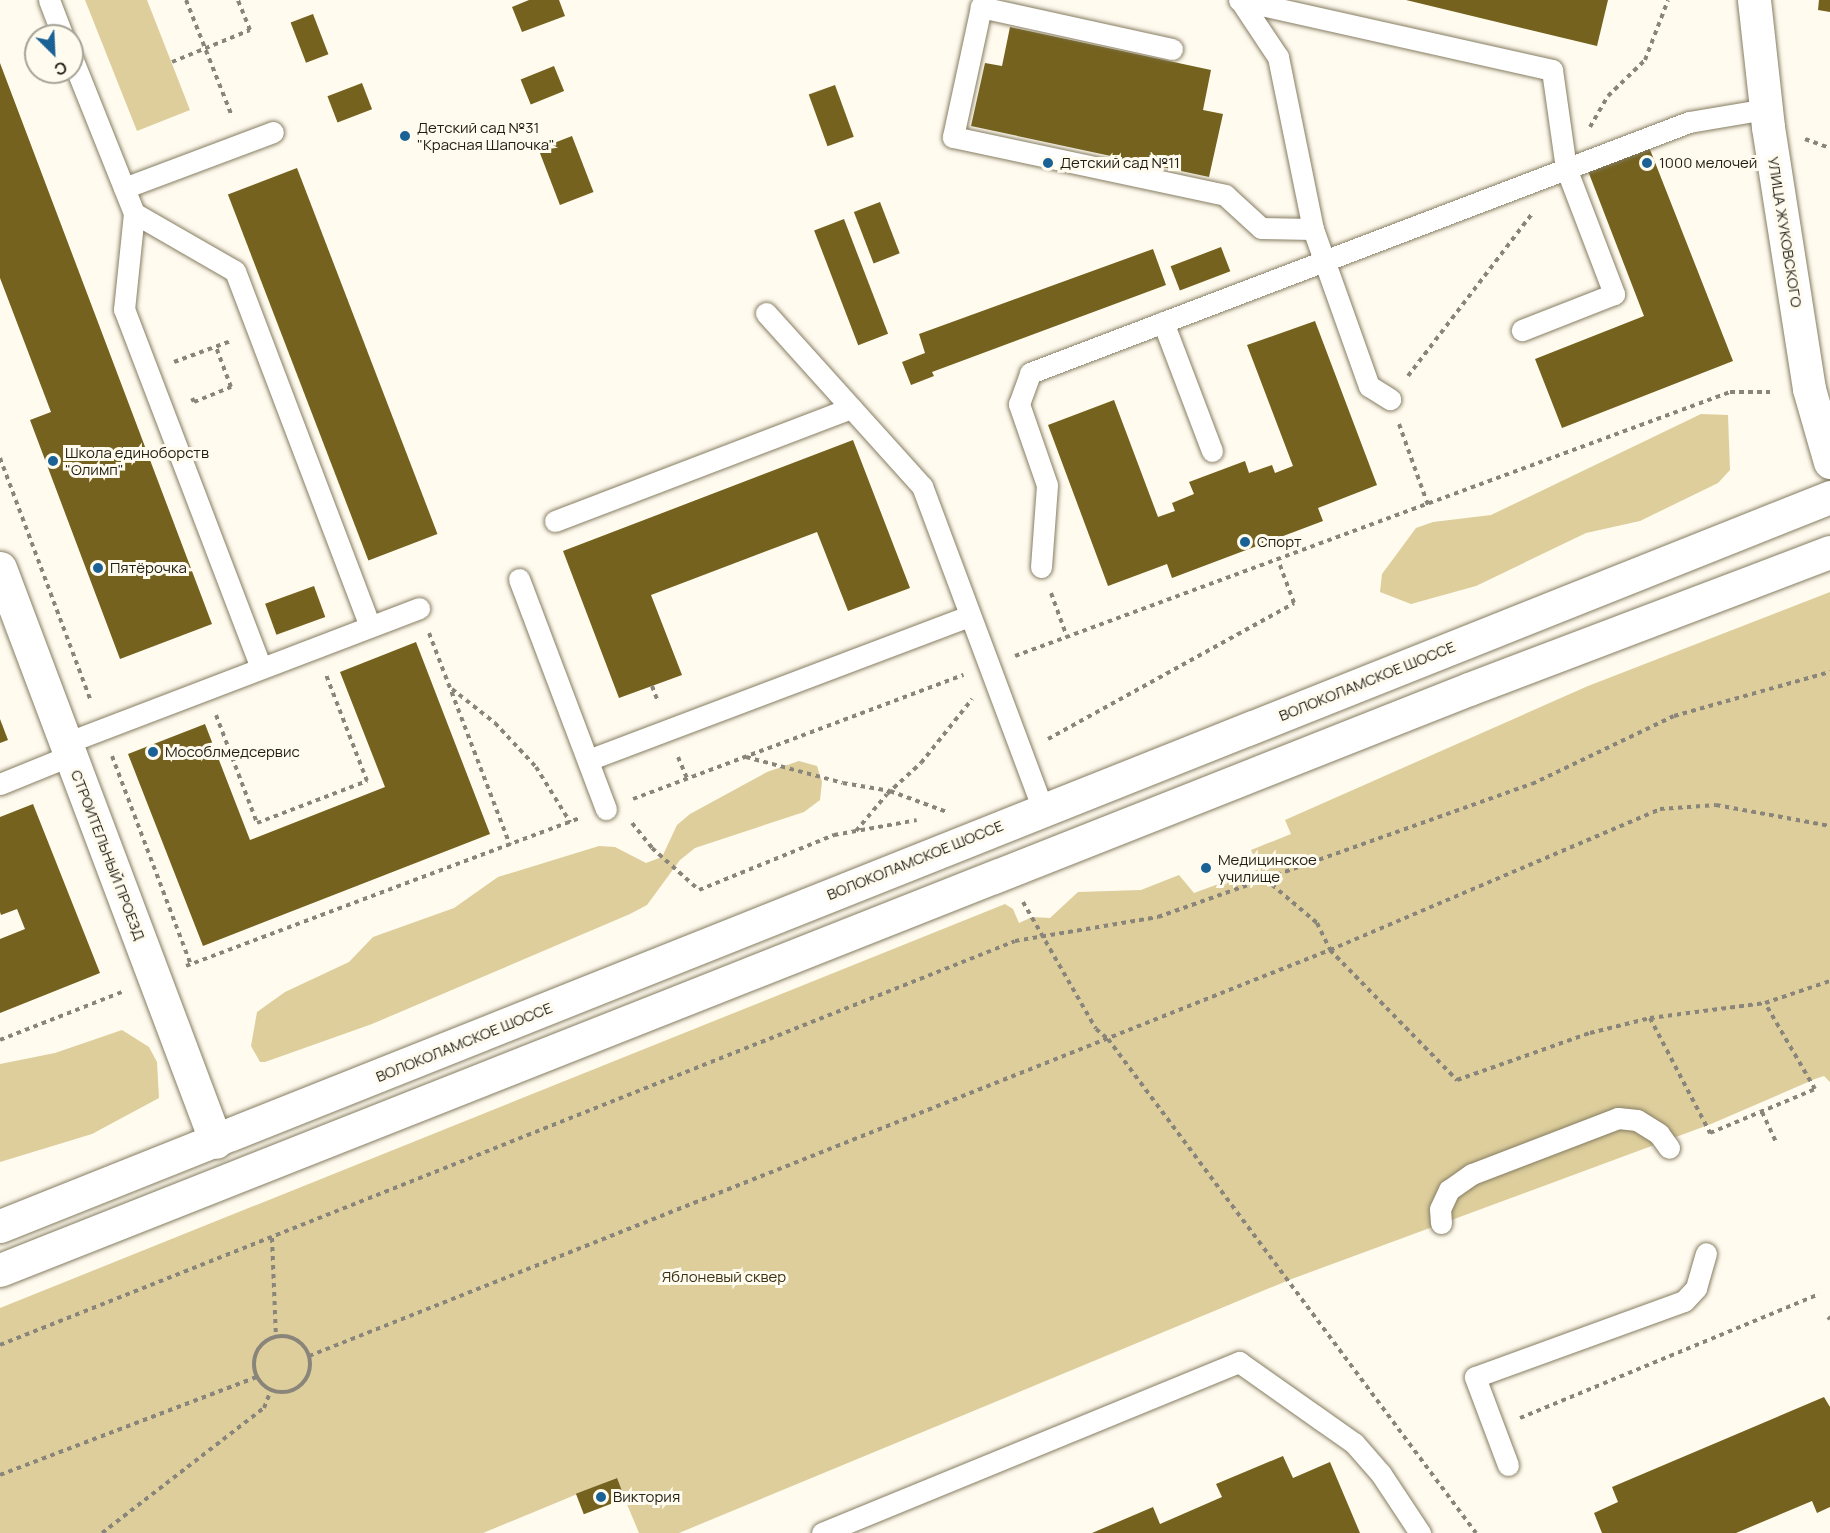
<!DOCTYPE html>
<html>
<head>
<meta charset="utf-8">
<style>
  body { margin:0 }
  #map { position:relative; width:1830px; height:1533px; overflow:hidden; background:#fffbef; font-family:Manrope,sans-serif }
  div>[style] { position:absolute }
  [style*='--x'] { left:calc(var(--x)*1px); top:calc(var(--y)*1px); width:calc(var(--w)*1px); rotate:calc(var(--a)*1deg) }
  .green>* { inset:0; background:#ddce9c }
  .building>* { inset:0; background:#74621e; transform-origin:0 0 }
  .path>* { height:4px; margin-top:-2px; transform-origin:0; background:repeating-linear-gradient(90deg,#89857a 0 4.5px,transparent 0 9px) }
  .path>.ring { margin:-2px; padding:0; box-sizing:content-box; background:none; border:4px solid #89857a; border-radius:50% }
  .roads { filter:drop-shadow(0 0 2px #867d62) drop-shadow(0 0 2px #867d62) }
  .lane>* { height:21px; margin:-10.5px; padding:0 10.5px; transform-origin:10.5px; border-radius:10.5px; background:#fff }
  .street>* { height:33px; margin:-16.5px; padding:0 16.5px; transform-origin:16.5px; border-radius:16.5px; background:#fff }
  .secondary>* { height:33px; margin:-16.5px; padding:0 16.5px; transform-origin:16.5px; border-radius:16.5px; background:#fff }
  .primary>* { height:33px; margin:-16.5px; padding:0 16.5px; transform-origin:16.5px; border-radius:16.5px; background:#fff }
  .dots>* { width:16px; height:16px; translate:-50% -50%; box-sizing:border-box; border:3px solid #fffbef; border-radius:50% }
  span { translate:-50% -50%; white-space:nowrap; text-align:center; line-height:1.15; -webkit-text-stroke:6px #fffbef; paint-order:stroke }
  .poi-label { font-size:15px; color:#211e13 }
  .left { translate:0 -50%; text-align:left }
  .street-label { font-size:15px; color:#211e13 }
  .park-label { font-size:15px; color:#3b3215 }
  .north { position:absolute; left:24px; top:24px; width:60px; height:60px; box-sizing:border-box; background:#fffbef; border:2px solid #a6a397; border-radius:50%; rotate:156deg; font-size:16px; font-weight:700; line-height:24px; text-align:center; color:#211e13 }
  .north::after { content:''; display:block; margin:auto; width:21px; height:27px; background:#1a6296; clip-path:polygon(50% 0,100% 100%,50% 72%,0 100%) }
</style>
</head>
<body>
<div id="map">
  <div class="green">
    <div style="clip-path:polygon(85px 0,147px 0,190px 110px,137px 131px)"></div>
    <div style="clip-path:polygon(1701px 414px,1728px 415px,1730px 470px,1718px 483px,1640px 521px,1586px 533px,1476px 586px,1411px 604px,1380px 592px,1382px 574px,1416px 528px,1433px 522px,1491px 515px)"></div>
    <div style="clip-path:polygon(1830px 592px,1830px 1082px,1824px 1076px,1815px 1079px,1711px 1124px,1289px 1280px,679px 1533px,639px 1533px,616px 1478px,483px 1533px,0 1533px,0 1308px,1005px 904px,1013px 909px,1019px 923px,1032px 917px,1050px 918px,1078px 892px,1141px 890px,1179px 875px,1194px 893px,1259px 869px,1251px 850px,1291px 834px,1285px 820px,1588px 686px)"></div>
    <div style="clip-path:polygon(799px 761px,817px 766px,822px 782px,820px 800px,804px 812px,695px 848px,680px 860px,647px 905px,630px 914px,372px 1024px,265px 1062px,260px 1062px,251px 1046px,257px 1012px,285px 992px,349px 962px,373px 937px,454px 908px,498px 877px,599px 846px,615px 847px,646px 863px,662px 857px,677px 825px,690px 814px,767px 772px)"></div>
    <div style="clip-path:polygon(122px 1030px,149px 1047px,157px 1062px,159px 1098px,92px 1134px,0 1162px,0 1064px,55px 1053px)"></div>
  </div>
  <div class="building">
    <div style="clip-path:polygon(529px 0,559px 0,565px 16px,522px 32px,512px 7px)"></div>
    <div style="clip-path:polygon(1406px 0,1608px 0,1597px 46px)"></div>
    <div style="clip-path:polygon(1819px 0,1830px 0,1830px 12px,1818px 10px)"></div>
    <div style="left:313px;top:14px;width:43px;height:24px;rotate:69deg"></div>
    <div style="clip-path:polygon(1010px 27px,1211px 70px,1203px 110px,1223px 114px,1209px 177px,971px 126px,985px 63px,1002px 66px)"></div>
    <div style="clip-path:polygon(0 63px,212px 624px,120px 659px,30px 420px,51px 412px,0 278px)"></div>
    <div style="left:554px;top:66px;width:27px;height:36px;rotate:68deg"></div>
    <div style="left:362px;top:83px;width:28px;height:37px;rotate:69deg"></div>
    <div style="left:835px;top:85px;width:55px;height:28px;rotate:70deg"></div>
    <div style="left:572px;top:136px;width:60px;height:36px;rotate:69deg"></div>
    <div style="clip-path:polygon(1649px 147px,1733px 361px,1562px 428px,1535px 359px,1644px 316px,1588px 171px)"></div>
    <div style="left:297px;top:168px;width:392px;height:74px;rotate:69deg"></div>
    <div style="left:880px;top:202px;width:55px;height:28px;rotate:69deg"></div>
    <div style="left:844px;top:219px;width:123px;height:32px;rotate:69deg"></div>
    <div style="left:1221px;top:247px;width:26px;height:54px;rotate:69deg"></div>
    <div style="clip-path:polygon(1153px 249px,1166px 285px,932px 372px,934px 376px,911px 385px,902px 362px,925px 353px,919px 334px)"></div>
    <div style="clip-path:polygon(1315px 321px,1377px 485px,1318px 508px,1323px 521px,1172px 578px,1167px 564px,1108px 586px,1048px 425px,1114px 400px,1158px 517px,1175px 511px,1172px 503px,1194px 494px,1189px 482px,1245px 461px,1249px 473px,1272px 465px,1275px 473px,1293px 466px,1247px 345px)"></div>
    <div style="clip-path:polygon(853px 440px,910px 588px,848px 611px,817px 532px,651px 595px,682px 675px,619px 698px,563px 551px)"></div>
    <div style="left:314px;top:586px;width:33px;height:52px;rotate:70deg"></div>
    <div style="clip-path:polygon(416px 642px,490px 834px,203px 946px,128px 754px,205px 724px,250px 840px,385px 787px,340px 672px)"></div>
    <div style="clip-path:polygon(0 719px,8px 740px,0 743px)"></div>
    <div style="clip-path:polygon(33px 804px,100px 973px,0 1013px,0 939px,25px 929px,17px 909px,1px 915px,0 912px,0 817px)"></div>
    <div style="clip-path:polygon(1824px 1397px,1830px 1407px,1830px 1507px,1817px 1513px,1812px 1501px,1736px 1533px,1602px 1533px,1594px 1513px,1618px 1502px,1612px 1487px)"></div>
    <div style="clip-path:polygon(1283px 1456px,1293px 1478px,1330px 1462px,1360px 1533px,1092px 1533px,1153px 1507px,1160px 1524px,1222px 1497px,1216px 1484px)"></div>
    <div style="left:617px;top:1478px;width:22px;height:44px;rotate:69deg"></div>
  </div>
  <div class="path">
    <div style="--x:186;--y:0;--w:125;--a:68.4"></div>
    <div style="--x:172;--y:62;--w:84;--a:-22.3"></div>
    <div style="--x:250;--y:30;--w:32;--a:-112"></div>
    <div style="--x:1590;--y:127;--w:36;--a:-60"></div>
    <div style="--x:1608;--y:96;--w:52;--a:-44.2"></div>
    <div style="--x:1645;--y:60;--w:64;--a:-69"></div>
    <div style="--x:1805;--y:139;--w:27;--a:20"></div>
    <div style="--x:174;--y:362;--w:61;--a:-20.2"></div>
    <div style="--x:1408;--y:376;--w:203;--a:-52.6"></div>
    <div style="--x:192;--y:398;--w:4;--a:63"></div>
    <div style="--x:194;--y:402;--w:40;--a:-22"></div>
    <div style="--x:231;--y:387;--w:43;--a:-110.6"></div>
    <div style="--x:1399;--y:424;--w:86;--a:70.3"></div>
    <div style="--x:0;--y:458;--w:259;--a:69.5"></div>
    <div style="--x:1051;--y:593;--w:47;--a:70"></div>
    <div style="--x:429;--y:633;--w:227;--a:69.1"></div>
    <div style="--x:1015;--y:656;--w:762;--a:-20.27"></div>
    <div style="--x:1730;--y:392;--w:44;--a:0"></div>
    <div style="--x:652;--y:686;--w:17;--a:69"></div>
    <div style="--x:452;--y:689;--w:55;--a:38.3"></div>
    <div style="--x:495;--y:723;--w:60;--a:47"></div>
    <div style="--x:536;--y:767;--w:65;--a:58.3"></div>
    <div style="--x:216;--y:715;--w:116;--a:69.2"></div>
    <div style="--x:257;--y:823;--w:118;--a:-20.9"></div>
    <div style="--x:367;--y:781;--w:114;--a:-111.1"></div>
    <div style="--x:1048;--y:739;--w:281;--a:-28.9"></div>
    <div style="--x:1294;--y:603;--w:46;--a:-110.4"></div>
    <div style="--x:112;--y:756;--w:223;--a:69.3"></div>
    <div style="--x:678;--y:757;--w:23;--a:67"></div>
    <div style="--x:746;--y:757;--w:100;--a:15"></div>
    <div style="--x:843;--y:783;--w:48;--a:9.7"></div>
    <div style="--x:890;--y:791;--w:61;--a:20.2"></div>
    <div style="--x:633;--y:799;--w:353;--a:-20.6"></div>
    <div style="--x:632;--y:823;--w:32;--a:51"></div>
    <div style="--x:652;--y:848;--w:63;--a:41.8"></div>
    <div style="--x:699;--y:890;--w:146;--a:-22.2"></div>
    <div style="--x:834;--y:835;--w:84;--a:-10.2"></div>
    <div style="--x:856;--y:831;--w:48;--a:-50"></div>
    <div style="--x:887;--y:794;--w:46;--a:-42.4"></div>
    <div style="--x:921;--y:763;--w:82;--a:-51.4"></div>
    <div style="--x:1265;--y:879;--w:68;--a:40.2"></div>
    <div style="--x:1317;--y:923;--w:30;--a:64"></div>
    <div style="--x:1330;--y:950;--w:182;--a:45.7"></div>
    <div style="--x:1457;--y:1080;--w:141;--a:-19.5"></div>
    <div style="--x:1590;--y:1033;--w:62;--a:-14"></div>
    <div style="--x:1650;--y:1018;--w:116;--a:-7.4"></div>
    <div style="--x:1765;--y:1003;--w:69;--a:-18.7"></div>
    <div style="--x:1023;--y:902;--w:146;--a:60.1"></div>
    <div style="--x:1096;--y:1029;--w:16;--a:40"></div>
    <div style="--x:1108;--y:1039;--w:616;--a:53.32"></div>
    <div style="--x:186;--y:966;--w:419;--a:-20.6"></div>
    <div style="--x:1650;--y:1018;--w:130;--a:62.4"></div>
    <div style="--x:1710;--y:1133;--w:114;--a:-22.7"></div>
    <div style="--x:1815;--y:1089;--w:99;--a:-120.2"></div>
    <div style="--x:0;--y:1040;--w:131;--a:-21.5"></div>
    <div style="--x:1762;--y:1112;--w:33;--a:65"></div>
    <div style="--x:272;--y:1238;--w:99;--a:87.7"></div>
    <div style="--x:1828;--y:1317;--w:3;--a:45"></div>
    <div class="ring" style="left:254px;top:1336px;width:52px;height:52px"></div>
    <div style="--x:0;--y:1345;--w:1092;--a:-21.7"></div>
    <div style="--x:1015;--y:941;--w:145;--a:-9.5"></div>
    <div style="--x:1158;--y:917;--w:397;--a:-19.6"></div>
    <div style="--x:1532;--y:784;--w:157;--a:-25.6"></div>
    <div style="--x:1674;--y:716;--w:162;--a:-15.8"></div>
    <div style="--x:309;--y:1356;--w:1099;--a:-21.69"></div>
    <div style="--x:1330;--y:950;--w:359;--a:-23.1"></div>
    <div style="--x:1660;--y:809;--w:56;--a:-4.1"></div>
    <div style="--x:1716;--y:805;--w:116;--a:10.4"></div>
    <div style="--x:1520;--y:1418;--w:324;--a:-22.5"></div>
    <div style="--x:0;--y:1475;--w:275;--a:-20.9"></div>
    <div style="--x:102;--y:1533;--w:205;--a:-37.7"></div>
    <div style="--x:264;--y:1408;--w:19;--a:-69"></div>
  </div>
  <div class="roads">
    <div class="lane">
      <div style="--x:49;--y:0;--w:39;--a:69"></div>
      <div style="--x:1239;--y:0;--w:321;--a:12.6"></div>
      <div style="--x:1552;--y:70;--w:99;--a:81.9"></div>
      <div style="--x:1566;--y:168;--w:135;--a:69.1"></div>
      <div style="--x:1614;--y:294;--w:99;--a:158.6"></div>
      <div style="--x:1242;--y:3;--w:65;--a:56.3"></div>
      <div style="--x:1278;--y:57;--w:176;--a:78.5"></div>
      <div style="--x:1313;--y:229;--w:167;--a:70.4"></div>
      <div style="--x:1369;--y:386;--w:25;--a:32"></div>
      <div style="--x:1172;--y:49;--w:196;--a:-167.6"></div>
      <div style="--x:981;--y:7;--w:133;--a:102.2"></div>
      <div style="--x:953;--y:137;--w:278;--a:12"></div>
      <div style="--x:1225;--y:195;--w:49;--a:42.5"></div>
      <div style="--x:1261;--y:228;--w:52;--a:1.1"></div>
      <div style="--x:72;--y:58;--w:167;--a:68.2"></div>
      <div style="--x:134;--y:213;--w:116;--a:29.9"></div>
      <div style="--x:235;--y:271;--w:380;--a:69.2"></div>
      <div style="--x:124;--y:188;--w:159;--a:-20.6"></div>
      <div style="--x:134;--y:213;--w:97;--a:95.9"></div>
      <div style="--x:124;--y:309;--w:384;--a:69.1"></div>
      <div style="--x:766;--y:313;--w:233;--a:48"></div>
      <div style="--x:922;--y:486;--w:345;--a:69.5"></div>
      <div style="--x:1163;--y:322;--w:138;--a:69.2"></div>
      <div style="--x:555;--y:521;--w:317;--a:-20.9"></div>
      <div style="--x:1041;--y:567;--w:82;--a:-85.8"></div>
      <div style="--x:1047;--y:485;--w:86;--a:-109.1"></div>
      <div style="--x:1019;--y:404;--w:33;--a:-70"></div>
      <div style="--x:1030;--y:373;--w:705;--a:-20.85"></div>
      <div style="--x:1689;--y:122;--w:78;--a:-9.6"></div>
      <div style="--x:519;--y:579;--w:246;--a:69.3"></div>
      <div style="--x:66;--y:743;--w:378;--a:-20.9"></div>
      <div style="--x:588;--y:760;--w:407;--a:-20.7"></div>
      <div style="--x:0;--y:784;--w:77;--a:-22.2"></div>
      <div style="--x:1441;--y:1223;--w:14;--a:-94"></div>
      <div style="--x:1440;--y:1209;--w:21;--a:-65"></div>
      <div style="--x:1449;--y:1190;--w:28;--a:-35"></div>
      <div style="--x:1472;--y:1174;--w:156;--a:-21"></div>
      <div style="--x:1618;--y:1118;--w:19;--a:6"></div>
      <div style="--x:1637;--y:1120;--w:26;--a:32"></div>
      <div style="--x:1659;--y:1134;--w:17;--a:54"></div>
      <div style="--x:1508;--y:1465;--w:94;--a:-110.6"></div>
      <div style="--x:1475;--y:1377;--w:222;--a:-20"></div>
      <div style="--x:1684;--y:1301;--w:18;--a:-47"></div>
      <div style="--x:1696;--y:1288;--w:36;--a:-74"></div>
      <div style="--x:822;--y:1533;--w:451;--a:-22.3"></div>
      <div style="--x:1239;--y:1362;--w:141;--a:35.2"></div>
      <div style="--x:1354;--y:1443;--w:41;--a:48.9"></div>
      <div style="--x:1381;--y:1474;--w:71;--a:56.5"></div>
    </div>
    <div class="street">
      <div style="--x:0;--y:568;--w:613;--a:69.38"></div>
    </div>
    <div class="secondary">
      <div style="--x:1754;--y:0;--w:128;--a:83.7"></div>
      <div style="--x:1768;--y:127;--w:265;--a:81.1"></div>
      <div style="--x:1809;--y:389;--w:76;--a:74"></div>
    </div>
    <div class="primary">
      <div style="--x:0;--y:1226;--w:1970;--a:-21.72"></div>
      <div style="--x:0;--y:1270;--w:1580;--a:-21.58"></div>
      <div style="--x:1469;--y:689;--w:386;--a:-20.8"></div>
    </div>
  </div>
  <div class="dots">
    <div style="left:405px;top:136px;background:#1a6296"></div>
    <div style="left:1048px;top:163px;background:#1a6296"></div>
    <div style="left:1647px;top:163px;background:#1a6296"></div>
    <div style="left:53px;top:461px;background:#1a6296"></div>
    <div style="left:1245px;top:542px;background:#1a6296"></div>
    <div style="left:98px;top:568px;background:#1a6296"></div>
    <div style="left:153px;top:752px;background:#1a6296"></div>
    <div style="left:1206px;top:868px;background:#1a6296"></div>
    <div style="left:601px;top:1497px;background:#1a6296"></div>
  </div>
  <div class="poi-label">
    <span class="left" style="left:417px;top:136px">Детский сад №31<br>"Красная Шапочка"</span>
    <span class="left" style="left:1060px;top:163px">Детский сад №11</span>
    <span class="left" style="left:1659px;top:163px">1000 мелочей</span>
    <span class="left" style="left:65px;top:461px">Школа единоборств<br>"Олимп"</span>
    <span class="left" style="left:1257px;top:542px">Спорт</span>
    <span class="left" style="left:110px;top:568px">Пятёрочка</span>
    <span class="left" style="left:165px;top:752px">Мособлмедсервис</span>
    <span class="left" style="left:1218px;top:868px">Медицинское<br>училище</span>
    <span class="left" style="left:613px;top:1497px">Виктория</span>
  </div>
  <div class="street-label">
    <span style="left:1785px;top:232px;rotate:81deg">УЛИЦА ЖУКОВСКОГО</span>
    <span style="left:1367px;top:681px;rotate:-22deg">ВОЛОКОЛАМСКОЕ ШОССЕ</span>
    <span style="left:108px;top:855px;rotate:69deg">СТРОИТЕЛЬНЫЙ ПРОЕЗД</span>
    <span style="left:915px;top:860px;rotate:-22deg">ВОЛОКОЛАМСКОЕ ШОССЕ</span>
    <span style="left:464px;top:1042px;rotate:-22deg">ВОЛОКОЛАМСКОЕ ШОССЕ</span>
  </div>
  <div class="park-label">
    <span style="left:724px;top:1277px">Яблоневый сквер</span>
  </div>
  <div class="north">С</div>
</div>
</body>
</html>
